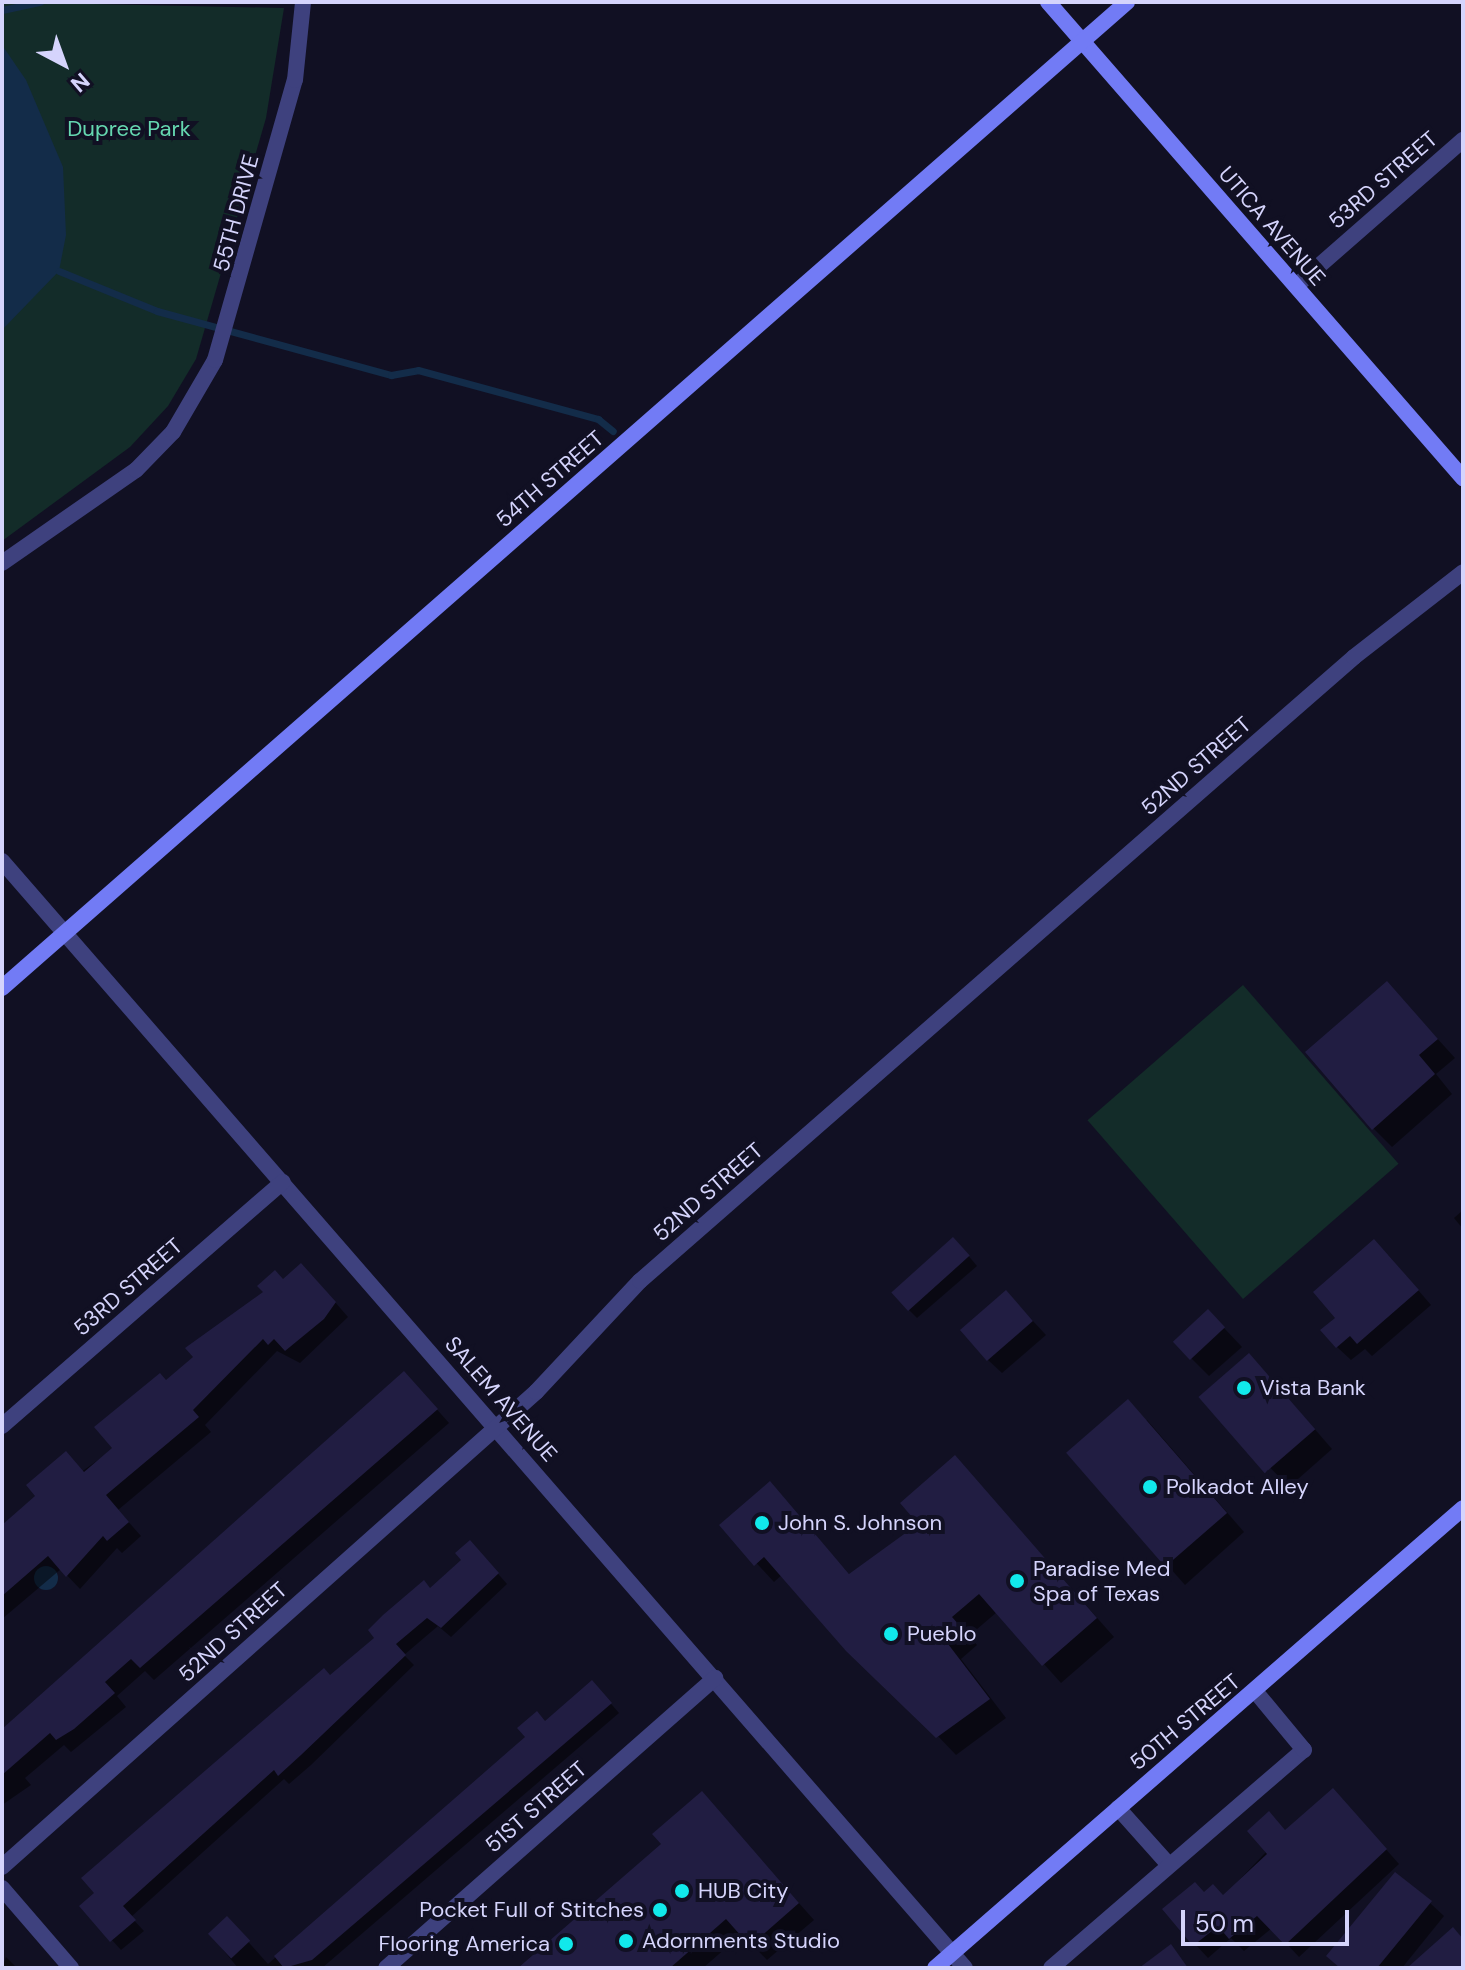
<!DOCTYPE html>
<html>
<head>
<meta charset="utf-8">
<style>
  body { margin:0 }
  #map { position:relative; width:1465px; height:1970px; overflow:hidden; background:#111023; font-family:"DM Sans",sans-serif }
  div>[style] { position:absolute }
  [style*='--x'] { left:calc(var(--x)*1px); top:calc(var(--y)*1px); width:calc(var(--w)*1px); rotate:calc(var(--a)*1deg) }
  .green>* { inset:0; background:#132c29; transform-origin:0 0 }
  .water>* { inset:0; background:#132c49 }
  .round { border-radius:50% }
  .shadow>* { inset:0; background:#0007 }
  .stream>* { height:7px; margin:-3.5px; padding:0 3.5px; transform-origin:3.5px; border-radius:3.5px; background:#132c49 }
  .building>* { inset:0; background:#211d42; transform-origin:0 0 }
  .street>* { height:16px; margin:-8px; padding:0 8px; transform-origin:8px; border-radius:8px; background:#3e417e }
  .secondary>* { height:16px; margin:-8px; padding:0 8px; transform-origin:8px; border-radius:8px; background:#727bf5 }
  .dots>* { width:22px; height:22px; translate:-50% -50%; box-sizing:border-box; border:4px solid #111023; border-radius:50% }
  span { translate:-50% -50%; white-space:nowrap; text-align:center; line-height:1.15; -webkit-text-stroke:8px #111023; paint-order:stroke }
  .park-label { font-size:22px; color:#65d7b0 }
  .street-label { font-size:22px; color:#d5d4fc }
  .poi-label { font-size:22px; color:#d5d4fc }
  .left { translate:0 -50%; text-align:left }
  .right { translate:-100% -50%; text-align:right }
  .frame { position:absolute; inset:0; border:4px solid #d5d4fc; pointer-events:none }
  .north { position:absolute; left:24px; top:24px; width:80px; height:80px; -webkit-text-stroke:6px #111023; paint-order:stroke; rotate:139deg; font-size:22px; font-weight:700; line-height:32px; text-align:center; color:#d5d4fc }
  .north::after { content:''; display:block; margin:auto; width:28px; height:36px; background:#d5d4fc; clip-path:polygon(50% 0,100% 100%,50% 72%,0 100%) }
  .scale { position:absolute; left:1181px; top:1910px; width:168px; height:36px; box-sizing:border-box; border:4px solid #d5d4fc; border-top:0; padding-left:10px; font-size:24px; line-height:28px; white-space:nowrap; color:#d5d4fc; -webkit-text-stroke:6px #111023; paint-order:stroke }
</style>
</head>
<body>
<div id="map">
  <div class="green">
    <div style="clip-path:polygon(2px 2px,284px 8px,266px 118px,196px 359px,168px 406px,130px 447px,2px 541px)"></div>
    <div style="left:1243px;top:985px;width:237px;height:206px;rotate:49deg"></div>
  </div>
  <div class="water">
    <div style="clip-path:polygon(2px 45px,26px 80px,63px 167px,66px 235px,59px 271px,2px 330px)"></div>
    <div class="round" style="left:34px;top:1566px;width:24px;height:24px"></div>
  </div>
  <div class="shadow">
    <div style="clip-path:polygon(1387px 983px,1455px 1058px,1436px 1074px,1452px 1094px,1392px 1147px,1373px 1128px)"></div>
    <div style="clip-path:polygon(1463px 1210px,1463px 1229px,1454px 1218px)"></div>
    <div style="clip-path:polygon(962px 1248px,977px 1266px,917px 1318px,908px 1309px)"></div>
    <div style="clip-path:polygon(1388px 1255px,1431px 1305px,1372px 1356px,1365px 1349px,1351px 1360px,1337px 1347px,1337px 1318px)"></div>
    <div style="clip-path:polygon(315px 1279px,348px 1317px,300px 1363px,277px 1351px,205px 1425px,211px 1432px,118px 1510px,141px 1536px,122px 1553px,117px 1548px,80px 1589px,61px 1569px,2px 1619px,2px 1528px,115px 1448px,167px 1382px,284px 1281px)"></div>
    <div style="clip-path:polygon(1006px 1292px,1046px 1335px,1002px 1373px,988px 1360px)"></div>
    <div style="clip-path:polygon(1208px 1311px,1242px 1347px,1209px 1376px,1190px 1357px)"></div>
    <div style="clip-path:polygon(1267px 1374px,1332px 1449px,1289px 1487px,1201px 1397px)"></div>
    <div style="clip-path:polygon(417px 1387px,449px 1423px,154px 1680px,145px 1671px,117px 1696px,126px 1707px,71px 1752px,64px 1745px,25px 1778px,31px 1785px,2px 1805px,2px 1731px)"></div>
    <div style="clip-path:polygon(1147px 1420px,1244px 1532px,1185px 1585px,1069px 1454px)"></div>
    <div style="clip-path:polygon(955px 1457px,1114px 1637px,1061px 1683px,997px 1612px,969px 1636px,977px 1645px,961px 1659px,1006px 1718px,956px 1755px,783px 1574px,774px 1582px,722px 1526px,770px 1484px,850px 1575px,921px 1524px)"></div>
    <div style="clip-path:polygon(479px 1552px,507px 1584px,451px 1637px,438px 1626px,404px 1655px,414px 1665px,311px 1765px,289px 1784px,284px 1779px,131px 1917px,144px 1931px,121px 1950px,82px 1907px,331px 1677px)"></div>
    <div style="clip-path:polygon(600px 1691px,619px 1713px,322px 1968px,238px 1968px,210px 1934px,235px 1927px,268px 1964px,528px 1737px)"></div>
    <div style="clip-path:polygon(702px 1794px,814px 1920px,767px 1960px,742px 1934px,703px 1968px,520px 1968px,664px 1844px)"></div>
    <div style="clip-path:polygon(1346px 1804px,1399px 1864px,1299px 1957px,1272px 1928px,1244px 1951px,1231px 1938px,1208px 1958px,1195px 1944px,1205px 1894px,1223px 1897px,1286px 1831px)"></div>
    <div style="clip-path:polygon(1430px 1903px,1444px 1916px,1402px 1968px,1341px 1968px)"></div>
    <div style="clip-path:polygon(6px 1957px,17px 1968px,2px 1968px)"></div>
  </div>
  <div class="stream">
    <div style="--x:2;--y:10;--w:39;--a:-12"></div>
    <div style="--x:59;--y:271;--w:106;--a:22.2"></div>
    <div style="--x:157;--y:311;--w:243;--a:15.3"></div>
    <div style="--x:391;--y:375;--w:27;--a:-10"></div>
    <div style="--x:418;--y:370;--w:187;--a:15.2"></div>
    <div style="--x:598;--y:419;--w:19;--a:39"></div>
  </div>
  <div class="building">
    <div style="clip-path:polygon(1387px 981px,1438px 1039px,1419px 1055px,1435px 1074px,1372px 1130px,1305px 1052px)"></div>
    <div style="left:953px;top:1237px;width:25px;height:83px;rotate:48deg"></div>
    <div style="clip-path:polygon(1374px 1239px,1419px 1290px,1357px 1344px,1350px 1336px,1336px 1348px,1320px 1330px,1335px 1318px,1313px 1292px)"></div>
    <div style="clip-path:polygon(301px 1263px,336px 1302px,324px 1319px,285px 1351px,274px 1339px,268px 1345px,263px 1339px,193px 1410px,199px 1417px,106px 1495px,129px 1522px,107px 1541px,103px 1536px,66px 1577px,48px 1556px,2px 1596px,2px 1525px,35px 1496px,26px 1485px,66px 1451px,84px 1472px,112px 1448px,94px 1427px,160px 1373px,166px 1380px,193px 1357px,185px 1348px,263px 1292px,257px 1286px,275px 1270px,283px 1279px)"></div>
    <div style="left:1006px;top:1290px;width:41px;height:61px;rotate:49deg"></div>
    <div style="left:1208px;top:1309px;width:25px;height:48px;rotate:47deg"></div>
    <div style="left:1249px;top:1353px;width:101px;height:67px;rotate:49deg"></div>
    <div style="clip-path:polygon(404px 1371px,438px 1409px,140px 1668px,131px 1659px,105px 1682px,115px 1693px,74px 1729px,56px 1740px,50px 1733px,2px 1775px,2px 1729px)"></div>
    <div style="left:1128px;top:1399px;width:151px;height:82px;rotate:49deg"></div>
    <div style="clip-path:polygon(955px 1455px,1097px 1618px,1042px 1666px,979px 1594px,952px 1617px,960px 1626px,945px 1640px,990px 1699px,936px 1738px,846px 1651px,764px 1557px,754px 1566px,719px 1525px,770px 1481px,849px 1574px,918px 1524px,900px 1503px)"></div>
    <div style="clip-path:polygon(470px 1540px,499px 1573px,441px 1628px,427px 1618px,396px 1644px,406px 1655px,301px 1755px,278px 1776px,274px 1770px,123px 1906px,136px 1920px,110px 1942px,79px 1906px,94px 1893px,81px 1878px,324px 1668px,330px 1675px,374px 1638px,368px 1630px,383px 1615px,424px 1580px,430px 1588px,461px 1560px,455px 1553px)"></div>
    <div style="clip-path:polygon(592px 1680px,612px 1703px,312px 1960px,284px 1968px,274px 1956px,525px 1737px,517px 1728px,537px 1711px,545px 1721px)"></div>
    <div style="clip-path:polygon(1333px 1788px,1387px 1849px,1285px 1945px,1257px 1916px,1229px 1939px,1218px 1926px,1193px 1946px,1162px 1909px,1195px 1882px,1204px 1892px,1213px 1884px,1223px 1895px,1267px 1854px,1247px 1831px,1269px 1811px,1285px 1830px)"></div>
    <div style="clip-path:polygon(702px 1791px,799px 1903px,750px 1946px,726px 1919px,670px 1968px,518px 1968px,661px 1844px,652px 1834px)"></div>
    <div style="clip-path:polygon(1395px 1872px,1432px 1901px,1377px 1968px,1340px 1968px,1326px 1956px)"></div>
    <div style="left:227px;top:1916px;width:34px;height:26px;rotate:47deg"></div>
    <div style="clip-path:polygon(1453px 1927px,1463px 1939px,1463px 1968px,1407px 1968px)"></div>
    <div style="clip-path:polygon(1171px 1944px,1188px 1968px,1139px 1968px)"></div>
  </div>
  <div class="street">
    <div style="--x:1296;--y:286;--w:222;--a:-41.2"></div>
    <div style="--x:2;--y:563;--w:163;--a:-34.8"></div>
    <div style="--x:136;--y:470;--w:53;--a:-45.8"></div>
    <div style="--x:173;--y:432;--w:83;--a:-59.7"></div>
    <div style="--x:215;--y:360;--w:291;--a:-74.1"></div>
    <div style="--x:295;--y:80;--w:78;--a:-84.1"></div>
    <div style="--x:2;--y:861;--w:1467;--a:48.98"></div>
    <div style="--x:2;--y:1426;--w:372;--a:-41"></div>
    <div style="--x:1118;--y:1808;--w:75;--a:48.2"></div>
    <div style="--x:2;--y:1867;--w:715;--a:-41.65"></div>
    <div style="--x:536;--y:1392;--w:152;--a:-46.9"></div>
    <div style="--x:640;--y:1281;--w:948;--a:-41.15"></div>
    <div style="--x:1354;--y:657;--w:138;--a:-37.9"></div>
    <div style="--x:2;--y:1888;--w:106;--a:49.2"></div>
    <div style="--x:386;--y:1968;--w:439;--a:-41.4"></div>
    <div style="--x:1051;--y:1968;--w:334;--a:-40.8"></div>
    <div style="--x:1304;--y:1750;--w:77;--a:-129.7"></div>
  </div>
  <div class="secondary">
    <div style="--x:1048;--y:2;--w:632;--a:48.92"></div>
    <div style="--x:2;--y:988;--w:1496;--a:-41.23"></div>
    <div style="--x:935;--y:1968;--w:700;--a:-41.06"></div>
  </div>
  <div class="dots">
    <div style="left:1244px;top:1388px;background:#11e9eb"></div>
    <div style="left:1150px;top:1487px;background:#11e9eb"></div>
    <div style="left:762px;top:1523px;background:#11e9eb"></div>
    <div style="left:1017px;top:1581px;background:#11e9eb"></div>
    <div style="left:891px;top:1634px;background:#11e9eb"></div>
    <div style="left:682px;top:1891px;background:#11e9eb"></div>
    <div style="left:660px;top:1910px;background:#11e9eb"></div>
    <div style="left:626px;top:1941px;background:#11e9eb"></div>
    <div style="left:566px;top:1944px;background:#11e9eb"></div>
  </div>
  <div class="park-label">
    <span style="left:129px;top:129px">Dupree Park</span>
  </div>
  <div class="street-label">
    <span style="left:1383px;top:180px;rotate:-41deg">53RD STREET</span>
    <span style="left:236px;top:213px;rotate:-75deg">55TH DRIVE</span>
    <span style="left:1272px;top:226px;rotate:49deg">UTICA AVENUE</span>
    <span style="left:550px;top:479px;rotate:-41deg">54TH STREET</span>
    <span style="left:1196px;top:766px;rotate:-41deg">52ND STREET</span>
    <span style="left:708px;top:1192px;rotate:-41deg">52ND STREET</span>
    <span style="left:128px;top:1287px;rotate:-41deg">53RD STREET</span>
    <span style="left:501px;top:1399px;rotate:49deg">SALEM AVENUE</span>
    <span style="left:233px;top:1632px;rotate:-42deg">52ND STREET</span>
    <span style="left:1185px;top:1722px;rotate:-40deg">50TH STREET</span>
    <span style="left:536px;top:1807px;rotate:-41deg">51ST STREET</span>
  </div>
  <div class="poi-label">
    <span class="left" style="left:1260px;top:1388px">Vista Bank</span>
    <span class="left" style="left:1166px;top:1487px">Polkadot Alley</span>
    <span class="left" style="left:778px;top:1523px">John S. Johnson</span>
    <span class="left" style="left:1033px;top:1581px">Paradise Med<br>Spa of Texas</span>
    <span class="left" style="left:907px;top:1634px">Pueblo</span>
    <span class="left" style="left:698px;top:1891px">HUB City</span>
    <span class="right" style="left:644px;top:1910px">Pocket Full of Stitches</span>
    <span class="left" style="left:642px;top:1941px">Adornments Studio</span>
    <span class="right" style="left:550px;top:1944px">Flooring America</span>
  </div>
  <div class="frame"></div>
  <div class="north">N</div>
  <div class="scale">50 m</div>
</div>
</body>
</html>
